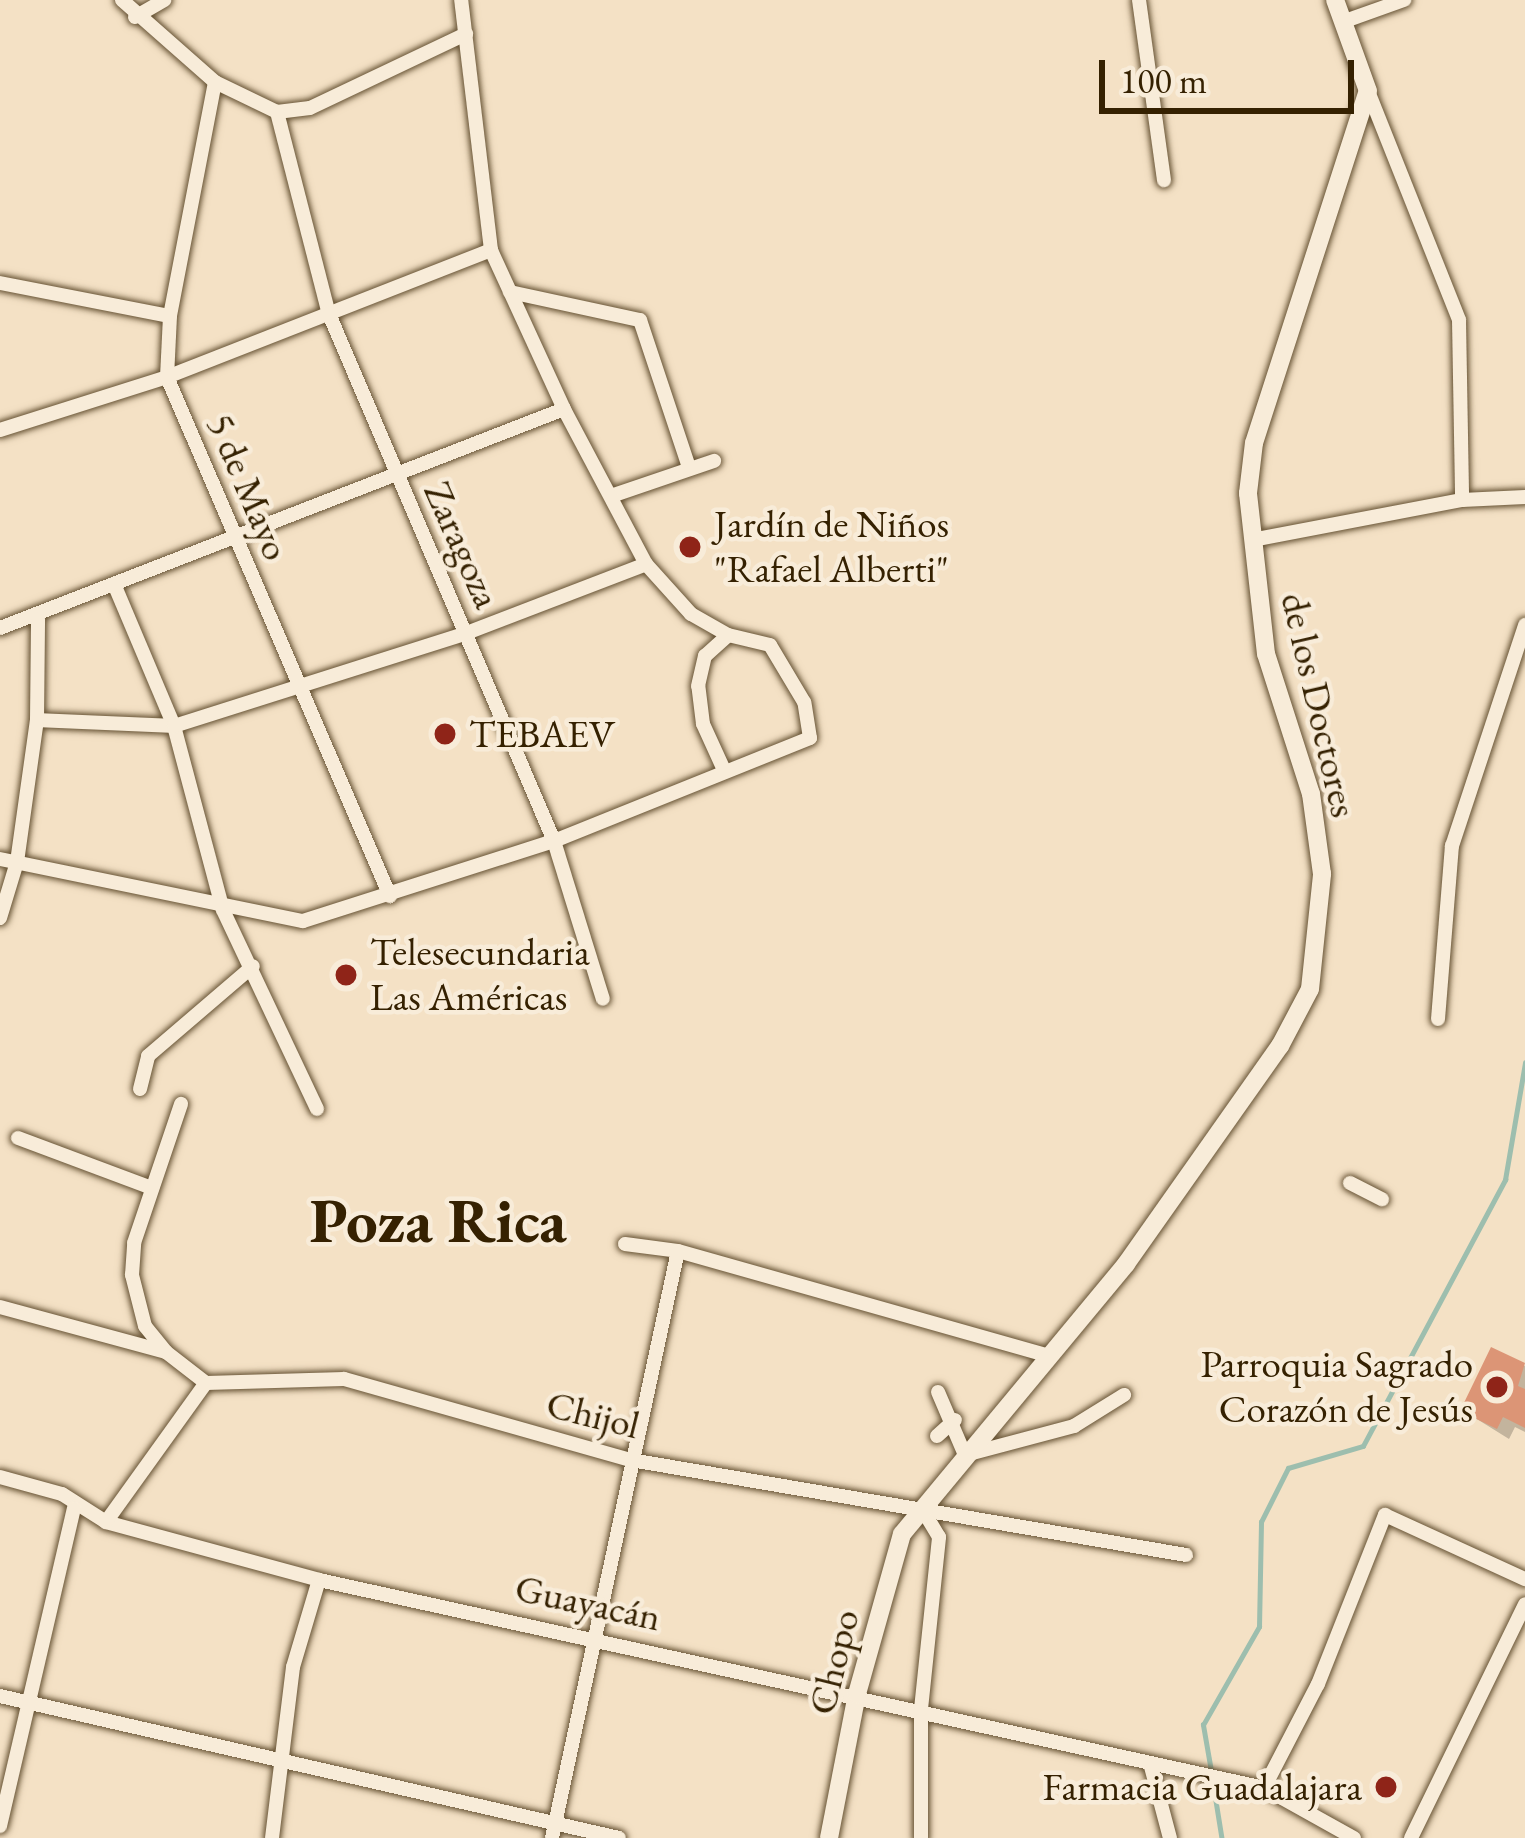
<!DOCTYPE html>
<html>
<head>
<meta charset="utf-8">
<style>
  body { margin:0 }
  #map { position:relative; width:1525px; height:1838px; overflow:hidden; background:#f4e1c5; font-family:"EB Garamond",serif }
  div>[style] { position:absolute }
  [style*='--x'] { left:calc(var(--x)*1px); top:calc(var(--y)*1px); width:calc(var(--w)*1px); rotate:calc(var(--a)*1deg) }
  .shadow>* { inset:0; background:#0003 }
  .stream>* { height:4.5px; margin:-2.25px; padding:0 2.25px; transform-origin:2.25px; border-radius:2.25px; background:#9dbeae }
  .building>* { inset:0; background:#dc9576 }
  .roads { filter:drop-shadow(0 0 3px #655132) drop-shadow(0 0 3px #655132) }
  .street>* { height:14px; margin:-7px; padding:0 7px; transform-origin:7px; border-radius:7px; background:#f8ecd9 }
  .secondary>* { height:18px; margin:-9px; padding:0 9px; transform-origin:9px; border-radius:9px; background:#f8ecd9 }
  .dots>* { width:33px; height:33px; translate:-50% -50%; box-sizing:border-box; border:6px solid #f8ecd9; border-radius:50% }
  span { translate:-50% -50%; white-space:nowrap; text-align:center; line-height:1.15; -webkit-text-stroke:9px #f8ecd9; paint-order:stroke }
  .street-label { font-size:39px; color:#352101 }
  .poi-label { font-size:39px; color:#352101 }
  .left { translate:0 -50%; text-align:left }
  .right { translate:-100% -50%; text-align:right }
  .town-label { font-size:63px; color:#352101; font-weight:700 }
  .scale { position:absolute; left:1099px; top:60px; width:255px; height:54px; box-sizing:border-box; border:6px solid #352101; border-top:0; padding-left:15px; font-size:36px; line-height:42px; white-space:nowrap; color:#352101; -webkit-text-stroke:9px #f8ecd9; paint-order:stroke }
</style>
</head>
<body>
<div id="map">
  <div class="shadow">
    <div style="clip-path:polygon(1492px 1351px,1525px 1366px,1525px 1432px,1515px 1427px,1509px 1439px,1464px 1411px)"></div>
  </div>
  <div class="stream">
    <div style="--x:1211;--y:1771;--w:47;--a:-99.9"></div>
    <div style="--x:1203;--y:1725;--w:113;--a:-60.3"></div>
    <div style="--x:1259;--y:1627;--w:105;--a:-88.9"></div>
    <div style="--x:1261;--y:1522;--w:60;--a:-63.4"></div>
    <div style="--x:1288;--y:1468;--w:78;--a:-16.3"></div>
    <div style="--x:1363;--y:1446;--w:302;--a:-61.9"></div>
    <div style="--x:1505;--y:1180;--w:119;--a:-80.3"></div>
    <div style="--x:1213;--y:1782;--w:57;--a:80.9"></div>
  </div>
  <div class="building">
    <div style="clip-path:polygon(1491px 1347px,1525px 1363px,1518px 1386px,1525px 1389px,1525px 1428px,1503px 1417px,1497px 1429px,1460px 1411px)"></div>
  </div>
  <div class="roads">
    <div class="street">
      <div style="--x:122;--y:0;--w:124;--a:41.4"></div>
      <div style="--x:215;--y:82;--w:69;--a:25.8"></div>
      <div style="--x:277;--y:112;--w:33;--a:-7"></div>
      <div style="--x:310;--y:108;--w:173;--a:-25.4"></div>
      <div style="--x:1139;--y:0;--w:182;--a:82.1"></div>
      <div style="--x:135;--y:17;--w:34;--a:-30"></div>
      <div style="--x:1345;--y:21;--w:63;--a:-19.6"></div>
      <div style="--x:215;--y:82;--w:238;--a:100.9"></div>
      <div style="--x:170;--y:316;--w:61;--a:92.8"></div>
      <div style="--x:167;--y:377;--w:565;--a:66.75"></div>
      <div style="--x:1368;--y:91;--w:246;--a:68.3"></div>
      <div style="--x:1459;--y:320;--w:180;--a:89"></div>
      <div style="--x:277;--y:112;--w:209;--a:75.6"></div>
      <div style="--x:329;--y:314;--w:573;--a:66.88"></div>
      <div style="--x:554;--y:841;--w:165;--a:72.8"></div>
      <div style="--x:0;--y:283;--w:173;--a:11"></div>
      <div style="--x:510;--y:292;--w:133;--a:12.2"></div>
      <div style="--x:640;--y:320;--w:152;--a:71.6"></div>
      <div style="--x:0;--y:430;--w:175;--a:-17.6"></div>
      <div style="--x:167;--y:377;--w:348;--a:-21.4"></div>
      <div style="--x:611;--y:496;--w:109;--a:-18.8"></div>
      <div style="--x:1252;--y:540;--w:214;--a:-10.8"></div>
      <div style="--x:1462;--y:500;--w:63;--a:-2.7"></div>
      <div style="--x:114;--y:584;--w:154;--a:67.1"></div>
      <div style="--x:174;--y:726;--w:190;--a:75.1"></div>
      <div style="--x:223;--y:910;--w:220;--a:64.7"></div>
      <div style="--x:0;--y:628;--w:605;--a:-21.22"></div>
      <div style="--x:37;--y:720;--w:137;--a:2.5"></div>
      <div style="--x:174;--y:726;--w:304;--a:-17.6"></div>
      <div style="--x:464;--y:634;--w:195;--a:-21"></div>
      <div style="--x:724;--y:770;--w:51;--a:-114.5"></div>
      <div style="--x:703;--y:724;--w:38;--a:-97"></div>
      <div style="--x:698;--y:686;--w:31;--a:-77"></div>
      <div style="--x:705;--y:656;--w:31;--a:-42"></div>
      <div style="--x:0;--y:859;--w:309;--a:11.6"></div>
      <div style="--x:303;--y:921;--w:263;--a:-17.7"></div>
      <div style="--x:554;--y:841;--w:276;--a:-21.9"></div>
      <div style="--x:810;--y:738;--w:36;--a:-99"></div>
      <div style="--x:804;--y:702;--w:66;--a:-120.8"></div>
      <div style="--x:770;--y:645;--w:43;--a:-166.6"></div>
      <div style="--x:728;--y:635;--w:43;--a:-150.4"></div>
      <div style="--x:691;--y:614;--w:67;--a:-132"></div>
      <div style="--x:646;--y:564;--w:175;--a:-117.9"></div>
      <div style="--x:564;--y:409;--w:175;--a:-114.7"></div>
      <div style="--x:491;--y:250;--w:252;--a:-96.8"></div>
      <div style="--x:0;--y:918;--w:59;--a:-73.1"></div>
      <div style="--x:17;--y:862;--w:143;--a:-82"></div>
      <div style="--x:37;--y:720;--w:101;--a:-89.4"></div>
      <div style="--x:1438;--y:1019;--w:174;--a:-85.4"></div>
      <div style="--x:1452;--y:846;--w:233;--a:-71.7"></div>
      <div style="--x:140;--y:1089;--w:34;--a:-76"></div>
      <div style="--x:148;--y:1056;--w:138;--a:-40.6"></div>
      <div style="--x:18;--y:1138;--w:143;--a:20.5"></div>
      <div style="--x:1350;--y:1183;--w:36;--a:27"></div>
      <div style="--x:625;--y:1244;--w:53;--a:7.5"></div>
      <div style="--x:678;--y:1251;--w:386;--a:15.8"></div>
      <div style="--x:0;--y:1307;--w:172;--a:15.2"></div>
      <div style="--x:166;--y:1352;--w:51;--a:37.8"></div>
      <div style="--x:206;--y:1383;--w:138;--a:-1.7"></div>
      <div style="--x:344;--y:1379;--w:298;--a:15.8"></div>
      <div style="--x:631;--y:1460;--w:563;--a:9.71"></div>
      <div style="--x:166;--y:1352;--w:33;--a:-129"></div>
      <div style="--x:145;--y:1326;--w:53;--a:-104.3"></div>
      <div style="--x:132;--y:1275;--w:32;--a:-86"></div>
      <div style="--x:134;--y:1243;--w:147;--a:-71.3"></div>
      <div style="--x:938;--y:1392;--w:69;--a:66.8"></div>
      <div style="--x:965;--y:1455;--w:113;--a:-14.9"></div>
      <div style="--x:1074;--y:1426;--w:59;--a:-31.8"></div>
      <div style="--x:937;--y:1436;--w:24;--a:-42"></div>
      <div style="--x:0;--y:1477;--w:64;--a:15.3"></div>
      <div style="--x:62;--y:1494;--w:52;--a:32.5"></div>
      <div style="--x:106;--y:1522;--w:221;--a:15.2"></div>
      <div style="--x:319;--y:1580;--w:968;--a:12.41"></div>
      <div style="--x:1264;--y:1788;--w:103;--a:29.1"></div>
      <div style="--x:106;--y:1522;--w:171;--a:-54.3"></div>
      <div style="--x:0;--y:1696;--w:635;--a:12.92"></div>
      <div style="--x:1150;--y:1763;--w:78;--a:75.1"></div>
      <div style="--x:1264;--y:1788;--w:117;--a:-62.6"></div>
      <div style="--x:1318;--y:1684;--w:182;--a:-68.4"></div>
      <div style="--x:1385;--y:1515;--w:154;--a:24.6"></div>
      <div style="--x:0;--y:1826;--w:326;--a:-76.9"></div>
      <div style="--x:272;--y:1838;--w:172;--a:-83"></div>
      <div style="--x:293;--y:1667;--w:91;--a:-73.4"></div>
      <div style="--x:552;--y:1838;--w:600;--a:-77.89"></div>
      <div style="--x:921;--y:1838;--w:129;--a:-90"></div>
      <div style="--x:921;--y:1709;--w:173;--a:-84"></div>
      <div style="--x:939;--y:1537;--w:29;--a:-121"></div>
      <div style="--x:1411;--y:1838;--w:260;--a:-64"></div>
    </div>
    <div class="secondary">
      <div style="--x:829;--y:1838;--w:147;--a:-79"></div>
      <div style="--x:857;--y:1694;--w:166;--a:-74.3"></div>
      <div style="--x:902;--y:1534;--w:351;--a:-50.3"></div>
      <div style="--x:1126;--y:1264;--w:267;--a:-54.8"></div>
      <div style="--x:1280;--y:1046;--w:64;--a:-62.2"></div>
      <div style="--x:1310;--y:989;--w:116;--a:-84"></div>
      <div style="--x:1322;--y:874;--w:81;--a:-97.8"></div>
      <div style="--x:1311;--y:794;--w:147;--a:-107.8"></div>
      <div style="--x:1266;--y:654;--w:162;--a:-96.4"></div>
      <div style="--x:1248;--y:493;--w:50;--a:-83.2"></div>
      <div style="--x:1254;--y:443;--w:370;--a:-72.1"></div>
      <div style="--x:1368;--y:91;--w:97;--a:-109.9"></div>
    </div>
  </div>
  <div class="dots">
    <div style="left:690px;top:547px;background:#8f2418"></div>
    <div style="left:445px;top:734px;background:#8f2418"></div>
    <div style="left:346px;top:975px;background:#8f2418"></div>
    <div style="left:1497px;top:1387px;background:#8f2418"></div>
    <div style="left:1386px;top:1787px;background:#8f2418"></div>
  </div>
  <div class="street-label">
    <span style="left:248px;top:487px;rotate:67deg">5 de Mayo</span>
    <span style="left:462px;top:545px;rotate:66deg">Zaragoza</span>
    <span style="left:1319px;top:705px;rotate:77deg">de los Doctores</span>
    <span style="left:593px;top:1415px;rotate:14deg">Chijol</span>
    <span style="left:588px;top:1603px;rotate:12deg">Guayacán</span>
    <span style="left:834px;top:1662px;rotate:-76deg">Chopo</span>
  </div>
  <div class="poi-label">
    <span class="left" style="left:714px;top:547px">Jardín de Niños<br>"Rafael Alberti"</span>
    <span class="left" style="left:469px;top:734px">TEBAEV</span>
    <span class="left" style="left:370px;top:975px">Telesecundaria<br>Las Américas</span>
    <span class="right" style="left:1473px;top:1387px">Parroquia Sagrado<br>Corazón de Jesús</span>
    <span class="right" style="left:1362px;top:1787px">Farmacia Guadalajara</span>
  </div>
  <div class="town-label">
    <span style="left:438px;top:1220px">Poza Rica</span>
  </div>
  <div class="scale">100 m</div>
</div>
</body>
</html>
